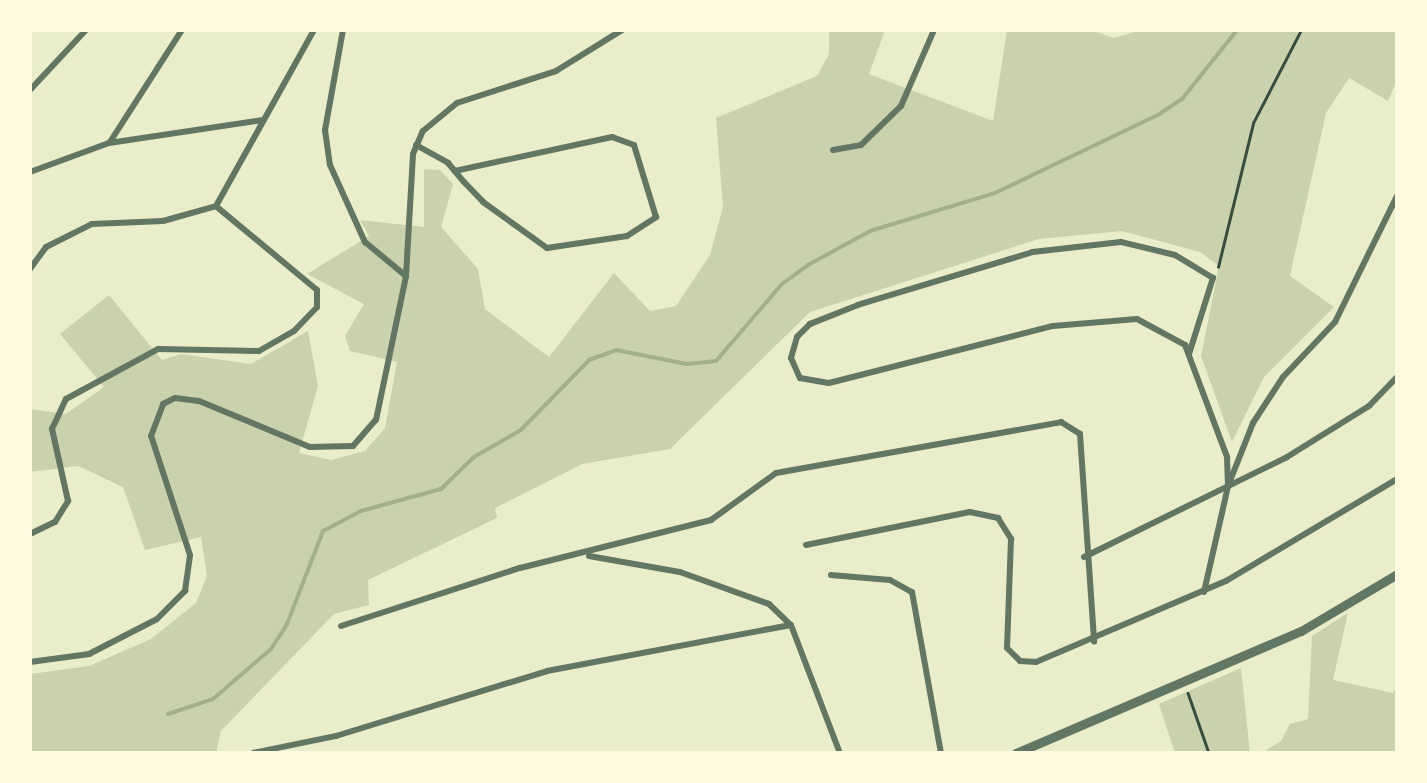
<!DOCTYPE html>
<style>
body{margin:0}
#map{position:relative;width:1427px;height:783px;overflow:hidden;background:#e9edc9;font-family:"Fira Sans",sans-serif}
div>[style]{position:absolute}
.green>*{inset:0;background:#cad2ad}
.stream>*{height:4px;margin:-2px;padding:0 2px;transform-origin:2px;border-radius:2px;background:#a3b18a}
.path>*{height:2.5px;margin:-1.25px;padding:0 1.25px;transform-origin:1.25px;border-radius:1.25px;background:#344e41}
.minor>*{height:6px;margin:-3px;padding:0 3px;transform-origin:3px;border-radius:3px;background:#617663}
.tertiary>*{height:9px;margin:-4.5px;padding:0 4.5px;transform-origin:4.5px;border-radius:4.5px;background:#617663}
span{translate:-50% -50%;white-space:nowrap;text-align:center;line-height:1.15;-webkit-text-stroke:10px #fefae0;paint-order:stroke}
.frame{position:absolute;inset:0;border:32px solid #fefae0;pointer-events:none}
</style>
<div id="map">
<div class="green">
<div style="clip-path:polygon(829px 30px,885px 30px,869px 74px,993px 121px,1007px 30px,1091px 30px,1114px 38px,1141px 30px,1397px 30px,1397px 80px,1388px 101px,1349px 78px,1326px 113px,1290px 276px,1334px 307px,1264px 377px,1232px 442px,1201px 356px,1219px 266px,1200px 252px,1122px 231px,1039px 239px,810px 312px,670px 449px,582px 464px,495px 508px,497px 518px,368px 580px,369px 605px,334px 614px,221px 731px,216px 753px,30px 753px,30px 674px,89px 666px,151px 639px,196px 603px,207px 576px,201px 537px,145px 550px,123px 487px,78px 466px,30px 472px,30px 409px,66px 414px,104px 387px,60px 334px,109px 295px,162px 360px,181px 354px,251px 364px,308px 331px,318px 386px,299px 453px,331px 460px,365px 451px,385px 428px,397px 362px,350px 351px,345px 336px,364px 304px,307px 274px,369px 236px,360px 220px,424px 227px,424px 169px,440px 170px,453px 184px,441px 227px,478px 269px,485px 309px,549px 357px,614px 273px,650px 311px,676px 306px,710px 255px,723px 207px,716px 118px,817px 76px,829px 54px)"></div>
<div style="clip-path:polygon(1348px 613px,1333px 680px,1393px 693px,1397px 684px,1397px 753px,1262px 753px,1281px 741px,1290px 724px,1308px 719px,1312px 636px)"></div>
<div style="clip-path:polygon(1241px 668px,1250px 753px,1175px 753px,1159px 704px)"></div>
</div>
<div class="stream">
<div style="left:168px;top:714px;width:47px;rotate:-18.4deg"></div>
<div style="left:213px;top:699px;width:77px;rotate:-40.8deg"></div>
<div style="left:271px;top:649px;width:30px;rotate:-57deg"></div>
<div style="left:287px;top:624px;width:100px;rotate:-68.8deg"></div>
<div style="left:323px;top:531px;width:43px;rotate:-27.8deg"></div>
<div style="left:361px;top:511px;width:83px;rotate:-15.4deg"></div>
<div style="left:441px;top:489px;width:46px;rotate:-44.1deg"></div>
<div style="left:474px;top:457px;width:54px;rotate:-29.9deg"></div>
<div style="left:521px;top:430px;width:98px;rotate:-45.8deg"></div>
<div style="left:589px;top:360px;width:29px;rotate:-20deg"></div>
<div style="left:616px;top:350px;width:72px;rotate:11.2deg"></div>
<div style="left:687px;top:364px;width:29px;rotate:-6deg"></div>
<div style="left:716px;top:361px;width:101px;rotate:-49.4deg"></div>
<div style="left:782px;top:284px;width:32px;rotate:-36deg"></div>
<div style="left:808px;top:265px;width:71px;rotate:-28.7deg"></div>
<div style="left:870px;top:231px;width:131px;rotate:-16.9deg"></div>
<div style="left:995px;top:193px;width:181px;rotate:-25.6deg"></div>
<div style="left:1158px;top:115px;width:29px;rotate:-34deg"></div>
<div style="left:1182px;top:99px;width:88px;rotate:-51.4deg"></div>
</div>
<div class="path">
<div style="left:1218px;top:267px;width:148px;rotate:-76.3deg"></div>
<div style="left:1253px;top:123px;width:105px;rotate:-62.7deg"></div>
<div style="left:1188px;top:693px;width:64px;rotate:70.7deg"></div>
</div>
<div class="minor">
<div style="left:343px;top:30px;width:102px;rotate:100.2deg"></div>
<div style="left:325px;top:130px;width:35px;rotate:82deg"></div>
<div style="left:330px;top:165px;width:85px;rotate:65.6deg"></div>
<div style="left:365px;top:242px;width:53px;rotate:39.7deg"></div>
<div style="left:406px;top:276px;width:122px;rotate:-86.7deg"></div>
<div style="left:413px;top:154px;width:25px;rotate:-67deg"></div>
<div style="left:423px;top:131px;width:44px;rotate:-39.5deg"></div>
<div style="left:457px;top:103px;width:104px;rotate:-17.9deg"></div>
<div style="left:556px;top:71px;width:78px;rotate:-31.8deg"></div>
<div style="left:30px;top:90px;width:82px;rotate:-47deg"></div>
<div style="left:110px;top:142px;width:133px;rotate:-57.3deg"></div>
<div style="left:416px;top:145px;width:37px;rotate:29deg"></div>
<div style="left:448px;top:163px;width:25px;rotate:50deg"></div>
<div style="left:464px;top:182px;width:28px;rotate:46deg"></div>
<div style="left:483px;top:202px;width:79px;rotate:35.7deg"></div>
<div style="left:547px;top:248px;width:81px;rotate:-8.5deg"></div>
<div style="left:627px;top:236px;width:35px;rotate:-33deg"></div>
<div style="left:656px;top:217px;width:75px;rotate:-107deg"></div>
<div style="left:634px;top:145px;width:23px;rotate:-160deg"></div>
<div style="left:612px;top:137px;width:161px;rotate:167.8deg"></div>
<div style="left:833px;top:150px;width:28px;rotate:-10deg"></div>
<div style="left:861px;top:145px;width:56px;rotate:-44.3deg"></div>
<div style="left:901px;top:106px;width:83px;rotate:-66.5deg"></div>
<div style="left:30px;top:172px;width:84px;rotate:-20.2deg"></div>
<div style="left:109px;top:143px;width:156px;rotate:-8.5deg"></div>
<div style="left:216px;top:206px;width:201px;rotate:-60.9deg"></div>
<div style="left:30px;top:269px;width:27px;rotate:-54deg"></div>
<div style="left:46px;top:247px;width:51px;rotate:-26.6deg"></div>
<div style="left:92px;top:224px;width:71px;rotate:-2.4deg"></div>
<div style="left:163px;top:221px;width:55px;rotate:-15.8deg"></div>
<div style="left:1189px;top:354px;width:80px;rotate:-72.5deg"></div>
<div style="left:1213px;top:278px;width:44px;rotate:-148.8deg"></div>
<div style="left:1175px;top:255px;width:56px;rotate:-166.5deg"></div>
<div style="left:1121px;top:242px;width:89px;rotate:173.5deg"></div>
<div style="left:1033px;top:252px;width:183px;rotate:163.2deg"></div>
<div style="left:858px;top:305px;width:52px;rotate:158.4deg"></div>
<div style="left:810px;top:324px;width:18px;rotate:135deg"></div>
<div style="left:797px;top:337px;width:22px;rotate:106deg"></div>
<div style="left:791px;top:358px;width:22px;rotate:66deg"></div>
<div style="left:800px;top:378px;width:29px;rotate:10deg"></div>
<div style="left:829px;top:383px;width:231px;rotate:-14.3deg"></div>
<div style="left:1053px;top:326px;width:84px;rotate:-4.8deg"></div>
<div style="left:1137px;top:319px;width:55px;rotate:28.4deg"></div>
<div style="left:1185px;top:345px;width:120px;rotate:69.4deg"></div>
<div style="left:1227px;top:457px;width:29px;rotate:88deg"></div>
<div style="left:30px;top:534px;width:28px;rotate:-26deg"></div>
<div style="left:55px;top:522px;width:25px;rotate:-58deg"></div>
<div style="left:68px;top:501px;width:74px;rotate:-102.5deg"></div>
<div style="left:52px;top:429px;width:33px;rotate:-65deg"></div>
<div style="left:66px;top:399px;width:105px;rotate:-28.5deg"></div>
<div style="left:158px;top:349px;width:101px;rotate:1.1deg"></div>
<div style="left:259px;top:351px;width:40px;rotate:-29.7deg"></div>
<div style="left:294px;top:331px;width:33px;rotate:-46deg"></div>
<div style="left:317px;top:307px;width:17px;rotate:-90deg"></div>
<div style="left:317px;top:290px;width:131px;rotate:-140.3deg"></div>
<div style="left:806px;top:545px;width:167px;rotate:-11.4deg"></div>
<div style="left:970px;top:512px;width:29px;rotate:12deg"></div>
<div style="left:998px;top:518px;width:25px;rotate:58deg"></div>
<div style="left:1011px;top:539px;width:109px;rotate:92.1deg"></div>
<div style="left:1007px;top:648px;width:18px;rotate:45deg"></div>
<div style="left:1020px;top:661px;width:16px;rotate:4deg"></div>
<div style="left:1036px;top:662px;width:207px;rotate:-23.1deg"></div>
<div style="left:1226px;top:581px;width:199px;rotate:-30.8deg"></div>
<div style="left:589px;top:556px;width:92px;rotate:10deg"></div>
<div style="left:680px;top:572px;width:95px;rotate:19.8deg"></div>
<div style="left:769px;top:604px;width:30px;rotate:44deg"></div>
<div style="left:1084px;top:557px;width:226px;rotate:-26.2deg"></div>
<div style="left:1287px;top:457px;width:97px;rotate:-31.9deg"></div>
<div style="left:1369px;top:406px;width:40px;rotate:-46deg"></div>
<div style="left:831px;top:575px;width:59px;rotate:4.8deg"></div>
<div style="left:890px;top:580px;width:25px;rotate:29deg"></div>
<div style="left:912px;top:592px;width:164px;rotate:79.8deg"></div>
<div style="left:1204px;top:592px;width:109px;rotate:-77.2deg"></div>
<div style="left:1228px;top:486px;width:68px;rotate:-68.4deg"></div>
<div style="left:1253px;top:423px;width:55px;rotate:-56.9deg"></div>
<div style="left:1283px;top:377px;width:76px;rotate:-46.6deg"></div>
<div style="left:1335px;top:322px;width:140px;rotate:-63.8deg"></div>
<div style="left:341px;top:626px;width:188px;rotate:-18deg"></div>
<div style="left:520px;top:568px;width:197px;rotate:-14.1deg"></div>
<div style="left:711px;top:520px;width:80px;rotate:-35.9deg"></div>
<div style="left:776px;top:473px;width:290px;rotate:-10.1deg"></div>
<div style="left:1061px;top:422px;width:22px;rotate:32deg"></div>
<div style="left:1080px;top:434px;width:208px;rotate:86.1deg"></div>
<div style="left:30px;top:662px;width:60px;rotate:-7.7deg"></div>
<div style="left:89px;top:654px;width:76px;rotate:-27.2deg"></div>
<div style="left:157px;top:619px;width:40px;rotate:-45deg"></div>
<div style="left:185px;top:591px;width:36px;rotate:-82deg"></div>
<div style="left:190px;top:555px;width:125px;rotate:-108.1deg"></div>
<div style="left:151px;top:436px;width:34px;rotate:-69deg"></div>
<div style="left:163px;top:404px;width:13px;rotate:-27deg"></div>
<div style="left:175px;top:398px;width:24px;rotate:7deg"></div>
<div style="left:199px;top:401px;width:120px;rotate:22.5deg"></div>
<div style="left:310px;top:447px;width:43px;rotate:-1.3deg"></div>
<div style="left:353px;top:446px;width:35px;rotate:-49deg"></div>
<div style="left:376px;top:420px;width:147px;rotate:-78.2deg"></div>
<div style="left:253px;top:753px;width:85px;rotate:-11.6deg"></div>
<div style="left:336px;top:736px;width:221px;rotate:-17.1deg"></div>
<div style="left:547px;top:671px;width:248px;rotate:-10.7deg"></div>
<div style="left:791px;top:625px;width:137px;rotate:69.1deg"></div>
</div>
<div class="tertiary">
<div style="left:1016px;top:753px;width:310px;rotate:-23.2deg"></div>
<div style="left:1301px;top:631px;width:112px;rotate:-30.7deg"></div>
</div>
<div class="frame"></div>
</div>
